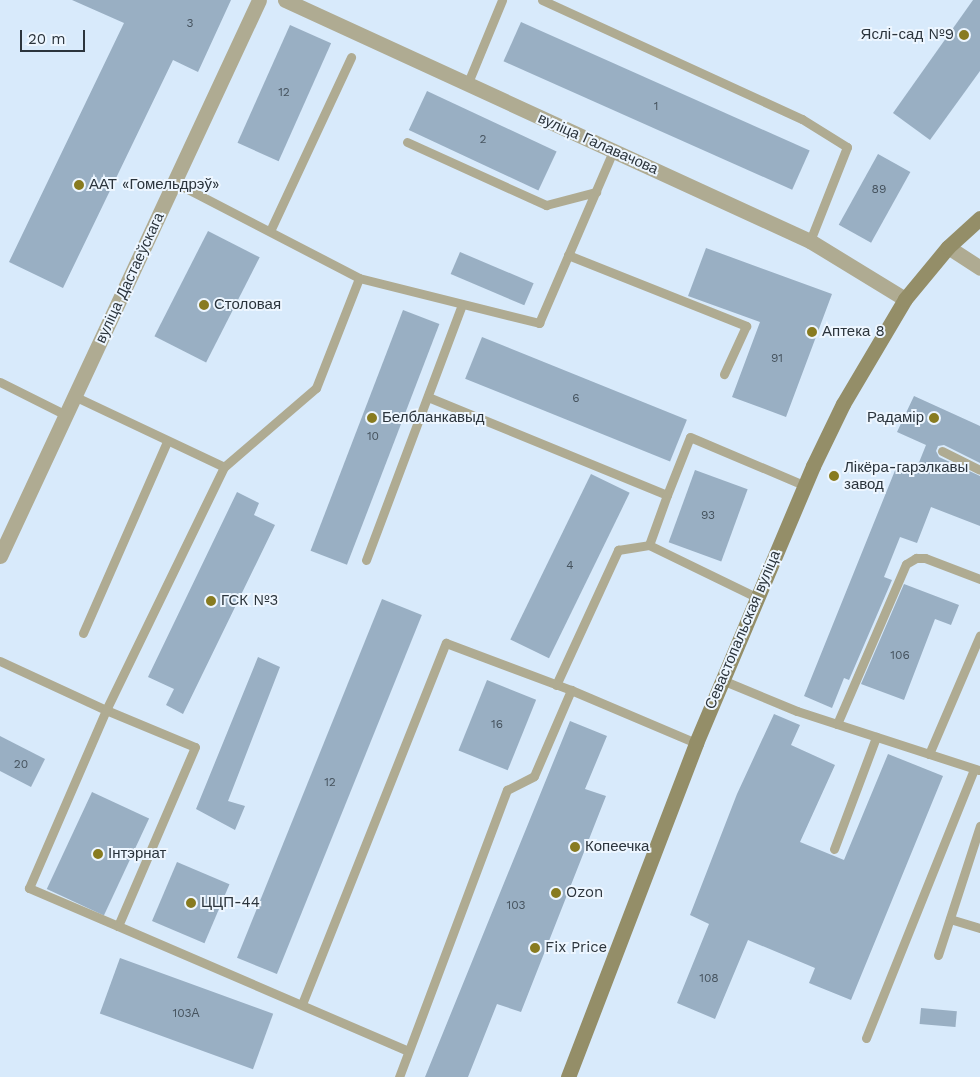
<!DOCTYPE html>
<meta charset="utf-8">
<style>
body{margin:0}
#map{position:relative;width:980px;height:1077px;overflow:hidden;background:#d8eafb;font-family:"Work Sans",sans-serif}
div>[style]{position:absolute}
.building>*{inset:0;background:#99afc3;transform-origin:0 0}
.lane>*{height:9px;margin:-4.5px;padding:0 4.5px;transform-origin:4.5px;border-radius:4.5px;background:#afab92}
.street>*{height:15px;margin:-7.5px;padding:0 7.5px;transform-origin:7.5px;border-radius:7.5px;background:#afab92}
.secondary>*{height:15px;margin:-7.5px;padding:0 7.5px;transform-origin:7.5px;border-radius:7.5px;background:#948e68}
.dots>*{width:14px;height:14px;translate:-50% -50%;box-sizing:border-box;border:2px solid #edf6ff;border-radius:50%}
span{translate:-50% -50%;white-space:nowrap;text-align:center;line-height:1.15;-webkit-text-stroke:4px #edf6ff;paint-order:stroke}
.number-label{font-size:12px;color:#46535e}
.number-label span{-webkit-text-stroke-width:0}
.poi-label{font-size:15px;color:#2b343c}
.right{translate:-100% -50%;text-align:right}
.left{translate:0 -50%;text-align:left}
.street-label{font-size:15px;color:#2b343c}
.scale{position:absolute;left:20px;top:30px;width:65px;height:22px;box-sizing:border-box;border:2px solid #2b343c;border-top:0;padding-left:6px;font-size:15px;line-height:18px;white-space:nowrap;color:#2b343c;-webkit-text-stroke:4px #edf6ff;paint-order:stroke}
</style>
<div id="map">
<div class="building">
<div style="clip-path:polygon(72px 0,231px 0,198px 72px,173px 60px,63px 288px,9px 262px,124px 23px)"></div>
<div style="clip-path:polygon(973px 0,980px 0,980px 71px,930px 140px,893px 113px)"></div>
<div style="left:521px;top:22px;width:316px;height:43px;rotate:24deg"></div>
<div style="left:290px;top:25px;width:45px;height:129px;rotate:24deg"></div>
<div style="left:427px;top:91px;width:143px;height:43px;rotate:25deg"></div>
<div style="left:878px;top:154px;width:37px;height:81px;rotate:29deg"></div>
<div style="left:208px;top:231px;width:58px;height:118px;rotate:27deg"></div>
<div style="clip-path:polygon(706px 248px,832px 294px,786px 417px,732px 397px,760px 322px,688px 296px)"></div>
<div style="left:460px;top:252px;width:80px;height:24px;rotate:23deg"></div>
<div style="left:403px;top:310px;width:39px;height:258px;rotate:21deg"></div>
<div style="left:482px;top:337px;width:221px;height:45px;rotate:22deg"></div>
<div style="clip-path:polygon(914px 396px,980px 426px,980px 463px,944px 445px,938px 446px,936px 451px,939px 457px,980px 476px,980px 526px,931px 507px,917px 543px,900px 537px,884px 577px,892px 580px,849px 680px,844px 678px,832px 708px,804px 696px,896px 468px,914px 475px,926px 445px,897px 432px)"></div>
<div style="left:695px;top:470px;width:56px;height:77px;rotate:20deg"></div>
<div style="left:591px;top:474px;width:43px;height:184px;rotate:26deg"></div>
<div style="clip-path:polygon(237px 492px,259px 503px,254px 515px,275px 525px,183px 714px,166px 705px,174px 689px,148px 677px)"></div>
<div style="clip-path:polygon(904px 584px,959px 605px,951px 625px,935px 619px,904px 700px,861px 684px)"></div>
<div style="left:382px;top:599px;width:43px;height:387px;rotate:22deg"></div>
<div style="clip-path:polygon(258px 657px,280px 667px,228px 801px,245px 806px,235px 830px,196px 809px)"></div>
<div style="left:487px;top:680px;width:53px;height:76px;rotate:22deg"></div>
<div style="clip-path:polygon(774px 714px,800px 725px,791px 745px,835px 765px,800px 842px,844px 860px,888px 754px,943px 776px,851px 1000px,809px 983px,815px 968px,748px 940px,715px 1019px,677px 1003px,709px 924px,690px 915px,737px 794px)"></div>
<div style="clip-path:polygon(570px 721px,607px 736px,585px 789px,606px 796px,521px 1012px,497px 1004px,468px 1077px,425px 1077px)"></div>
<div style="clip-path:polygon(0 736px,45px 759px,31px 787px,0 771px)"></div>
<div style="left:92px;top:792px;width:63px;height:107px;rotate:25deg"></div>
<div style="left:177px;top:862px;width:57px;height:64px;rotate:23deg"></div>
<div style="left:120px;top:958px;width:163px;height:59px;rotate:20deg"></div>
<div style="left:921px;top:1008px;width:36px;height:16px;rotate:5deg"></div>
</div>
<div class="lane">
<div style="left:542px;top:0;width:286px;rotate:24.6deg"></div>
<div style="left:802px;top:119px;width:53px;rotate:31.9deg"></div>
<div style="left:847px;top:147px;width:101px;rotate:111.5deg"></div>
<div style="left:467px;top:85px;width:92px;rotate:-67.6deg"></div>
<div style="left:407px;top:142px;width:153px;rotate:24.4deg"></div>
<div style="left:546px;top:205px;width:52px;rotate:-14.6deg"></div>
<div style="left:174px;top:182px;width:208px;rotate:27.4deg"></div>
<div style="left:359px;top:278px;width:186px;rotate:14deg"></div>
<div style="left:539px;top:323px;width:187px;rotate:-66.7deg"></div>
<div style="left:270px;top:231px;width:192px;rotate:-65deg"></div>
<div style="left:568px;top:255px;width:192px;rotate:21.7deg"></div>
<div style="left:746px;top:326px;width:53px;rotate:114.6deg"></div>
<div style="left:0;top:382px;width:74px;rotate:26.6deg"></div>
<div style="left:74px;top:396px;width:166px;rotate:25.3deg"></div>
<div style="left:428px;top:397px;width:258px;rotate:22.3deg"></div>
<div style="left:667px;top:495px;width:62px;rotate:-68.4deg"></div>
<div style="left:690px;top:437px;width:126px;rotate:22.9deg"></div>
<div style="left:942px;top:451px;width:42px;rotate:26.6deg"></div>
<div style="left:667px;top:495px;width:53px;rotate:109.8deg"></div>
<div style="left:649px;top:545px;width:119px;rotate:25.9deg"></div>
<div style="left:366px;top:560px;width:273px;rotate:-69.4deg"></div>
<div style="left:83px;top:633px;width:209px;rotate:-66.3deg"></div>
<div style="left:0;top:661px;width:117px;rotate:24.8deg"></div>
<div style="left:106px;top:710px;width:96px;rotate:22.6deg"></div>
<div style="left:195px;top:747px;width:195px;rotate:113.3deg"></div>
<div style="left:118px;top:926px;width:97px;rotate:-156.9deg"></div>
<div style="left:29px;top:888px;width:194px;rotate:-66.6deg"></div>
<div style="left:106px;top:710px;width:270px;rotate:-64.1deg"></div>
<div style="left:224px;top:467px;width:121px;rotate:-40.7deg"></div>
<div style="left:316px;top:388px;width:118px;rotate:-68.6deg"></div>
<div style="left:722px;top:680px;width:81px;rotate:22.5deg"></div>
<div style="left:797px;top:711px;width:191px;rotate:18deg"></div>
<div style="left:556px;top:685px;width:149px;rotate:-65.3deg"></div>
<div style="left:618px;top:550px;width:31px;rotate:-9deg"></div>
<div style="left:837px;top:724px;width:174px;rotate:-66.7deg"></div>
<div style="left:906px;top:564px;width:12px;rotate:-31deg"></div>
<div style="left:916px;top:558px;width:9px"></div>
<div style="left:925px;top:558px;width:59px;rotate:20.9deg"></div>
<div style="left:929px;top:754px;width:129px;rotate:-66.8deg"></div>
<div style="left:834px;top:849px;width:120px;rotate:-69.4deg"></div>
<div style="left:950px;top:919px;width:31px;rotate:17deg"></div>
<div style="left:118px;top:926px;width:316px;rotate:23.3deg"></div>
<div style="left:938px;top:955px;width:136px;rotate:-72deg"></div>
<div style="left:302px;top:1004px;width:389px;rotate:-68.3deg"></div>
<div style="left:446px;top:643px;width:134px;rotate:20.6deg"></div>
<div style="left:866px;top:1038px;width:290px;rotate:-68.1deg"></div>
<div style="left:399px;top:1077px;width:307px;rotate:-69.4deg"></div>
<div style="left:507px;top:790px;width:30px;rotate:-27deg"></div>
<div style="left:534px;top:776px;width:94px;rotate:-66.7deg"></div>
<div style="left:571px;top:690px;width:136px;rotate:23deg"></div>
</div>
<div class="street">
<div style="left:285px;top:0;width:578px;rotate:24.66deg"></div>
<div style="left:810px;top:241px;width:111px;rotate:31.4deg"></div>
<div style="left:948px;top:247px;width:38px;rotate:33deg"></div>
<div style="left:0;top:556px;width:613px;rotate:-65.02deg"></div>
</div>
<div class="secondary">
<div style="left:568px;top:1077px;width:358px;rotate:-69deg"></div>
<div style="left:696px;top:743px;width:301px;rotate:-67.1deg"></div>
<div style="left:813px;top:466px;width:69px;rotate:-64.2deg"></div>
<div style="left:843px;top:404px;width:122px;rotate:-59.4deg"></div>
<div style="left:905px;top:299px;width:67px;rotate:-50.4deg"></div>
<div style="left:948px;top:247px;width:43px;rotate:-42.2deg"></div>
</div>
<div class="dots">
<div style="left:964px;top:35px;background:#887b20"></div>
<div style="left:79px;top:185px;background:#887b20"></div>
<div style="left:204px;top:305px;background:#887b20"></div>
<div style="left:812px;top:332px;background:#887b20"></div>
<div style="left:372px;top:418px;background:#887b20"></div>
<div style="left:934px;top:418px;background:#887b20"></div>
<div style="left:834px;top:476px;background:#887b20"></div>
<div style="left:211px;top:601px;background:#887b20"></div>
<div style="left:575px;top:847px;background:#887b20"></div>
<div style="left:98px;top:854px;background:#887b20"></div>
<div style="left:556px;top:893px;background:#887b20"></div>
<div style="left:191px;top:903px;background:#887b20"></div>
<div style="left:535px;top:948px;background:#887b20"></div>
</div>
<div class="number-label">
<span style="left:190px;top:24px">3</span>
<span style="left:284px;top:93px">12</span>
<span style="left:656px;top:107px">1</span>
<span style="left:483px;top:140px">2</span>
<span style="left:879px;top:190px">89</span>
<span style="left:777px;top:359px">91</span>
<span style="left:576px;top:399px">6</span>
<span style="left:373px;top:437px">10</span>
<span style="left:708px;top:516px">93</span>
<span style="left:570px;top:566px">4</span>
<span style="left:900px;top:656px">106</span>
<span style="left:497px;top:725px">16</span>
<span style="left:21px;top:765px">20</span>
<span style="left:330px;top:783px">12</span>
<span style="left:516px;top:906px">103</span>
<span style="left:709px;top:979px">108</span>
<span style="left:186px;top:1014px">103А</span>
</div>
<div class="poi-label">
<span class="right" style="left:954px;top:35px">Яслі-сад №9</span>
<span class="left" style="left:89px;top:185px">ААТ «Гомельдрэў»</span>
<span class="left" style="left:214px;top:305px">Столовая</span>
<span class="left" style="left:822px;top:332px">Аптека 8</span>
<span class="left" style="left:382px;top:418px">Белбланкавыд</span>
<span class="right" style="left:924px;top:418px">Радамір</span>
<span class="left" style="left:844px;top:476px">Лікёра-гарэлкавы<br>завод</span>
<span class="left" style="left:221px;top:601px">ГСК №3</span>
<span class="left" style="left:585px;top:847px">Копеечка</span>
<span class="left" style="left:108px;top:854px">Інтэрнат</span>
<span class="left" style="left:566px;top:893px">Ozon</span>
<span class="left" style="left:201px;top:903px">ЦЦП-44</span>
<span class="left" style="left:545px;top:948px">Fix Price</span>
</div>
<div class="street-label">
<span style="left:598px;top:144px;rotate:24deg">вуліца Галавачова</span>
<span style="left:130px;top:278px;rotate:-65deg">вуліца Дастаеўскага</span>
<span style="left:743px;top:630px;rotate:-67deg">Севастопальская вуліца</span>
</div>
<div class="scale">20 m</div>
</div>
